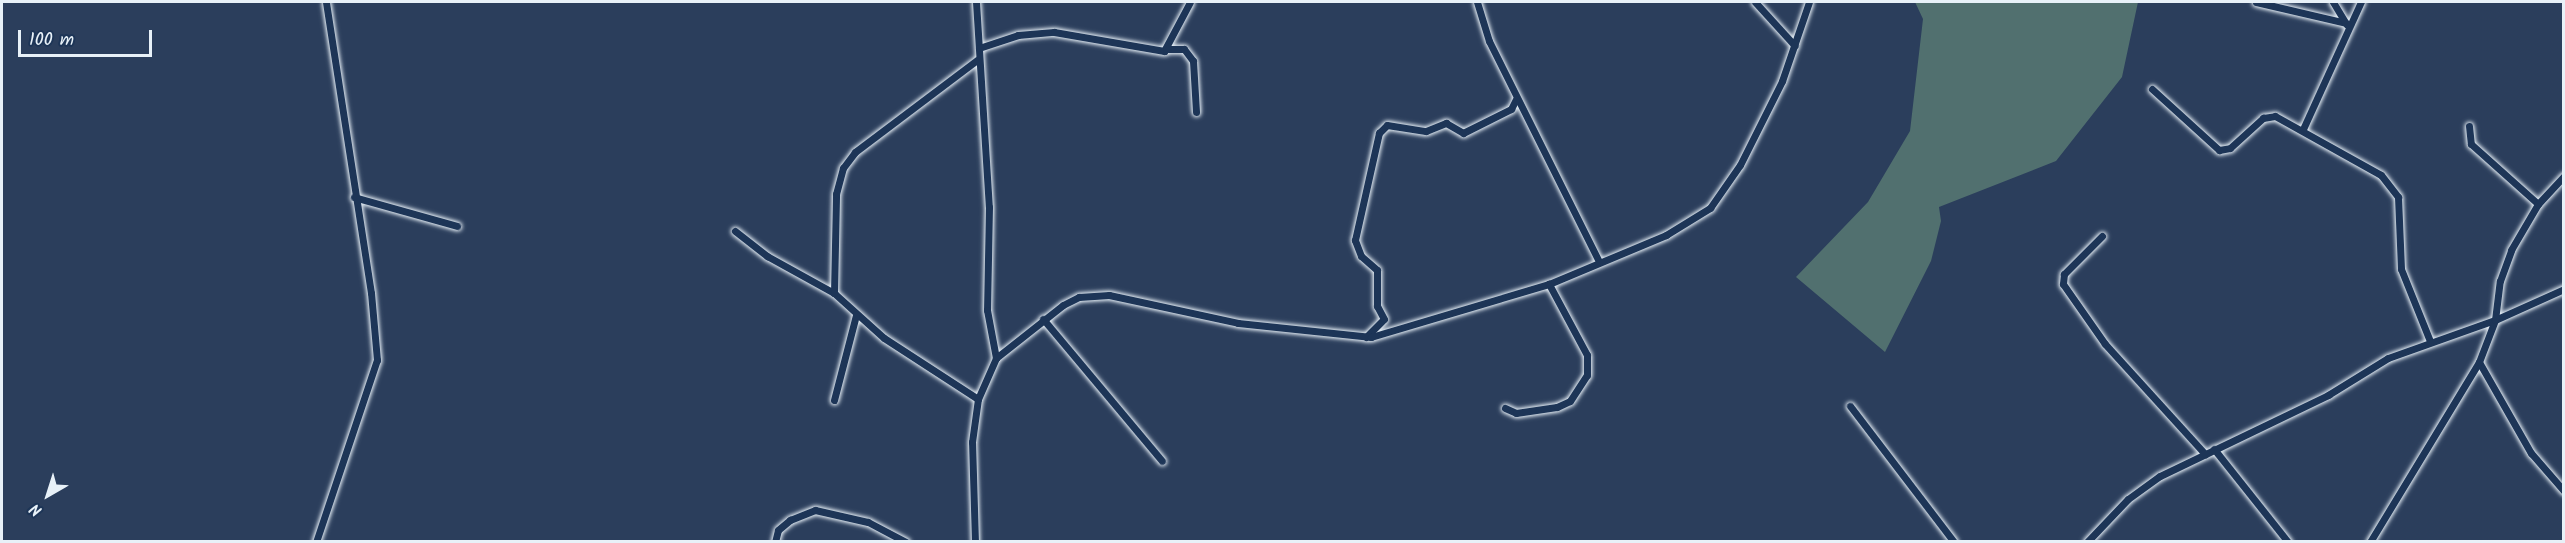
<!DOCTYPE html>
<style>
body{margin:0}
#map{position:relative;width:2565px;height:543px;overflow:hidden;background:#2b3e5c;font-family:Kalam,sans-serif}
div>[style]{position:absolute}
.green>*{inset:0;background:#51706f}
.roads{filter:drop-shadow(0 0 2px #e8f1f8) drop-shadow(0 0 2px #e8f1f8)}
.street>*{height:7px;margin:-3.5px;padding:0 3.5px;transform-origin:3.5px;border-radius:3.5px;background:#1d3557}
span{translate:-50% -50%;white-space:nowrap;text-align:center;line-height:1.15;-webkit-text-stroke:4.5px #1d3557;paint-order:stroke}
.frame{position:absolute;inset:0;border:3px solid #e8f1f8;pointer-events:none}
.north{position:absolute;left:18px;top:465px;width:60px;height:60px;-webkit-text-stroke:4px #1d3557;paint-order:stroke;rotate:219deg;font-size:16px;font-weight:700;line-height:24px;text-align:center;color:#e8f1f8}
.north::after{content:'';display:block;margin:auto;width:21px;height:27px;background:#e8f1f8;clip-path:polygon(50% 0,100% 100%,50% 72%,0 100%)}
.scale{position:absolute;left:18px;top:30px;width:134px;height:27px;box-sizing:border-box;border:3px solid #e8f1f8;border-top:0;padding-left:8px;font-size:18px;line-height:21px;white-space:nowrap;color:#e8f1f8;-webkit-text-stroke:4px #1d3557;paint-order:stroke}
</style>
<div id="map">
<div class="green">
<div style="clip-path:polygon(1915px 2px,2138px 2px,2122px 77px,2056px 161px,1939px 207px,1941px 221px,1931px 261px,1885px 352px,1796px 277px,1868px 202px,1910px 131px,1923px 19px)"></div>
</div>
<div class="roads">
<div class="street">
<div style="left:976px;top:2px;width:205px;rotate:86.4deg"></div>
<div style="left:989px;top:207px;width:103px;rotate:91.1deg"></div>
<div style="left:987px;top:310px;width:49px;rotate:79.4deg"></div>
<div style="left:1477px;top:2px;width:41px;rotate:72.9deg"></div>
<div style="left:1489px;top:41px;width:247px;rotate:63.5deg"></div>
<div style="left:1755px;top:2px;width:59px;rotate:47.7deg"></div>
<div style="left:2256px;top:2px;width:92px;rotate:13.1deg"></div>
<div style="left:2333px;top:2px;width:26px;rotate:59deg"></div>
<div style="left:979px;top:48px;width:41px;rotate:-18.4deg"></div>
<div style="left:1018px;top:35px;width:36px;rotate:-5deg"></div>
<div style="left:1054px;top:32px;width:112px;rotate:9.8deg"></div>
<div style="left:1164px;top:51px;width:55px;rotate:-62deg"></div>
<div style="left:1166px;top:49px;width:18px"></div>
<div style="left:1184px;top:49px;width:15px;rotate:53deg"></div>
<div style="left:1193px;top:61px;width:51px;rotate:86.6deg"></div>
<div style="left:2152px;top:89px;width:91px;rotate:42.3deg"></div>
<div style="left:2219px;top:150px;width:11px;rotate:-10deg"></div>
<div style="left:2230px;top:148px;width:45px;rotate:-42.3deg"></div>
<div style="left:2263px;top:118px;width:12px;rotate:-9deg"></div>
<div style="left:2275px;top:116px;width:121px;rotate:29.1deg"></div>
<div style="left:2381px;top:175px;width:28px;rotate:52deg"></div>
<div style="left:2398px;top:197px;width:72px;rotate:87.6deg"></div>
<div style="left:2401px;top:269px;width:78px;rotate:68.1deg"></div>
<div style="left:2469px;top:126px;width:18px;rotate:84deg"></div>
<div style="left:2471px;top:144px;width:90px;rotate:41.8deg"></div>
<div style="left:2303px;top:129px;width:140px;rotate:-65.5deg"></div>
<div style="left:354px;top:197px;width:107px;rotate:15.7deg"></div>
<div style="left:735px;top:231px;width:41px;rotate:38deg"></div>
<div style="left:767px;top:256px;width:77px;rotate:28.9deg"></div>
<div style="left:834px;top:293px;width:67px;rotate:42deg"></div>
<div style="left:884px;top:338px;width:112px;rotate:33deg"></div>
<div style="left:2102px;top:236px;width:54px;rotate:135deg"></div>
<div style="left:2064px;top:274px;width:10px;rotate:96deg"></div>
<div style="left:2063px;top:284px;width:73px;rotate:55deg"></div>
<div style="left:2105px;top:344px;width:149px;rotate:47.7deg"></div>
<div style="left:834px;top:293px;width:99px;rotate:-88.8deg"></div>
<div style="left:836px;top:194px;width:27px;rotate:-75deg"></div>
<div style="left:843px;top:168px;width:20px;rotate:-53deg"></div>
<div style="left:855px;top:152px;width:153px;rotate:-37deg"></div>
<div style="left:1043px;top:319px;width:185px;rotate:50deg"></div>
<div style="left:1366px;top:337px;width:25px;rotate:-45deg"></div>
<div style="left:1384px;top:319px;width:15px;rotate:-118deg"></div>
<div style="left:1377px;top:306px;width:36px;rotate:-90deg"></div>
<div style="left:1377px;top:270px;width:21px;rotate:-139deg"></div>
<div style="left:1361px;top:256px;width:17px;rotate:-111deg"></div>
<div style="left:1355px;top:240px;width:110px;rotate:-77.4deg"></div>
<div style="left:1379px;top:133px;width:11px;rotate:-45deg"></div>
<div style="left:1387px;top:125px;width:39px;rotate:9deg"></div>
<div style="left:1426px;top:131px;width:22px;rotate:-22deg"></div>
<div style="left:1446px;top:123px;width:20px;rotate:30deg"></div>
<div style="left:1463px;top:133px;width:54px;rotate:-26.6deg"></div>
<div style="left:1511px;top:109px;width:11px;rotate:-63deg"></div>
<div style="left:2479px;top:362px;width:105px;rotate:60.3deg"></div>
<div style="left:2531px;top:453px;width:50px;rotate:49deg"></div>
<div style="left:834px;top:400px;width:88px;rotate:-75.5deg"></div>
<div style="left:1850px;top:406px;width:171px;rotate:52.6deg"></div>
<div style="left:1505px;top:408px;width:12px;rotate:24deg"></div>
<div style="left:1516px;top:413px;width:41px;rotate:-8.3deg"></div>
<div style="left:1557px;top:407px;width:14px;rotate:-25deg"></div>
<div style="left:1570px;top:401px;width:31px;rotate:-57deg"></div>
<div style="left:1587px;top:375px;width:20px;rotate:-90deg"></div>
<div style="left:1587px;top:355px;width:81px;rotate:-118.2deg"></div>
<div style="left:2214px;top:449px;width:119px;rotate:51.5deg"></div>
<div style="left:316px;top:542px;width:192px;rotate:-71.5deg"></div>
<div style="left:377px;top:360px;width:67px;rotate:-95.1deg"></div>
<div style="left:371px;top:293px;width:294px;rotate:-98.8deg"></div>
<div style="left:775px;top:542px;width:12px;rotate:-76deg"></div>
<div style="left:778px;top:530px;width:16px;rotate:-40deg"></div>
<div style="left:790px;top:520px;width:27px;rotate:-22deg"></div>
<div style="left:815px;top:510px;width:54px;rotate:12.8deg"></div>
<div style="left:868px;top:522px;width:43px;rotate:27.8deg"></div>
<div style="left:975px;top:542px;width:100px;rotate:-91.7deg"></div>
<div style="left:972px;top:442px;width:43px;rotate:-82.1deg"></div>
<div style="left:978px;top:399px;width:45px;rotate:-66.3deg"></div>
<div style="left:996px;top:358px;width:85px;rotate:-38.3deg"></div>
<div style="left:1063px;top:305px;width:18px;rotate:-27deg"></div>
<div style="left:1079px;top:297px;width:30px;rotate:-4deg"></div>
<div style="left:1109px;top:295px;width:132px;rotate:12.2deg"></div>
<div style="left:1238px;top:323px;width:134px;rotate:6deg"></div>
<div style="left:1371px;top:337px;width:186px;rotate:-16.6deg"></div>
<div style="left:1549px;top:284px;width:127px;rotate:-22.7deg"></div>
<div style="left:1666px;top:235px;width:52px;rotate:-31.5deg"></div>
<div style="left:1710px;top:208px;width:52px;rotate:-55.1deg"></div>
<div style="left:1740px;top:165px;width:94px;rotate:-63.4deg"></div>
<div style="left:1782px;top:81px;width:83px;rotate:-71.1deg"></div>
<div style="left:2087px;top:542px;width:59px;rotate:-46.4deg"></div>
<div style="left:2128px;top:499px;width:39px;rotate:-36deg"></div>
<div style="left:2160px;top:476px;width:187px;rotate:-25.7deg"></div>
<div style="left:2328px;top:395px;width:70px;rotate:-31.7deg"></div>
<div style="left:2388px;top:358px;width:114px;rotate:-19.6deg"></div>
<div style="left:2495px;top:320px;width:76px;rotate:-24.2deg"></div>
<div style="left:2370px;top:542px;width:210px;rotate:-58.8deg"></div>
<div style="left:2479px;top:362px;width:45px;rotate:-69.1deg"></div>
<div style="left:2495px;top:320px;width:39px;rotate:-83deg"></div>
<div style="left:2500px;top:281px;width:33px;rotate:-70deg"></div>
<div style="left:2511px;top:250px;width:53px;rotate:-59.6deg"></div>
<div style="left:2538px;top:204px;width:38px;rotate:-47deg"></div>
</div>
</div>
<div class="frame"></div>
<div class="north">N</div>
<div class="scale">100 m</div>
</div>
